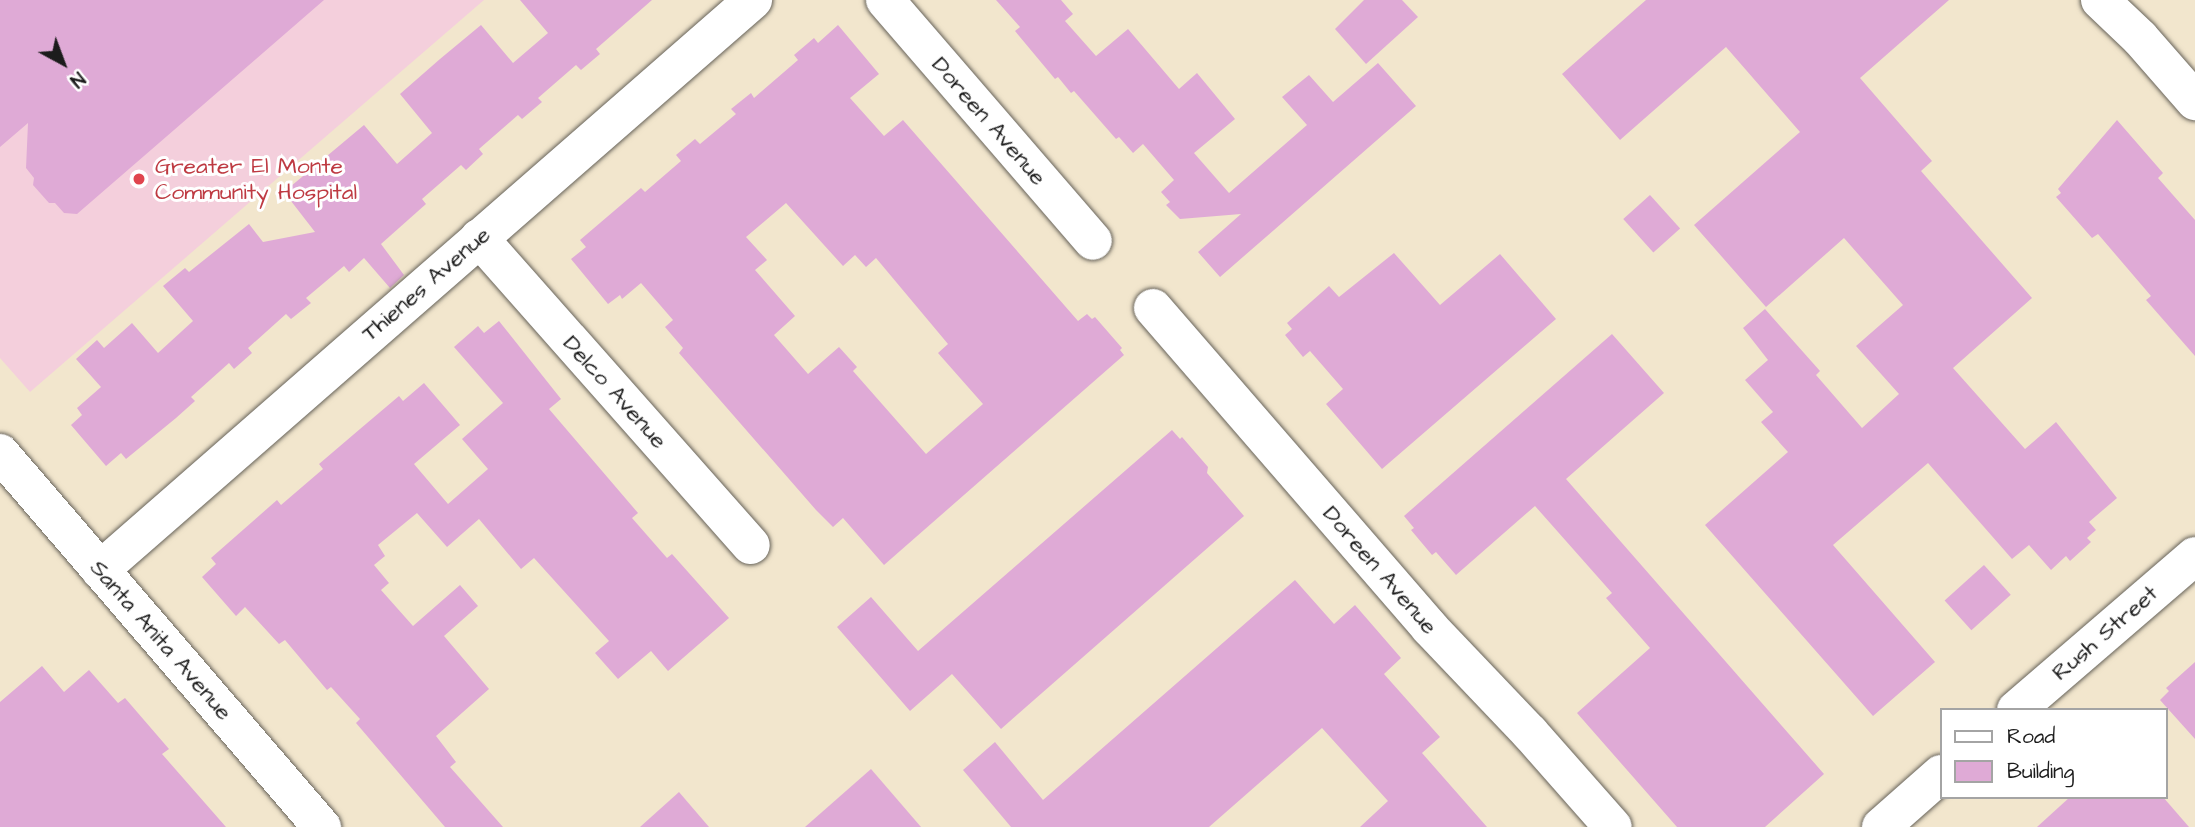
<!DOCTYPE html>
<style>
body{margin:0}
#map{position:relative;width:2195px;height:827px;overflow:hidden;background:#f2e6cd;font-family:"Architects Daughter",sans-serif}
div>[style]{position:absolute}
.built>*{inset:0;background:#f4cfdc}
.building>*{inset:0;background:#dfaad6;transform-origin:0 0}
.roads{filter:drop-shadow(0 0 2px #67635a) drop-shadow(0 0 2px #67635a)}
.minor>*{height:38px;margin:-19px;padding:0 19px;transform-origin:19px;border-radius:19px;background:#fff}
.major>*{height:38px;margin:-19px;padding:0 19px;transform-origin:19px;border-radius:19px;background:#fff}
.dots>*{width:19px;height:19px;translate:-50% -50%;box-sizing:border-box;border:4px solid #fff;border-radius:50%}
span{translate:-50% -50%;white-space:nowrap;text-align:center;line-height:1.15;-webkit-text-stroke:6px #fff;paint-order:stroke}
.street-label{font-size:23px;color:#1c1c1c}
.health-label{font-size:23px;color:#be3a42}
.left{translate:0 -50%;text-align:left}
.legend{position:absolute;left:1940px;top:708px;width:228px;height:91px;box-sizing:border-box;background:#fff;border:2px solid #a4a4a4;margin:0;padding:9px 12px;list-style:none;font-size:21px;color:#1c1c1c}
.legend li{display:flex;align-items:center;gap:14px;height:35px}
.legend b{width:35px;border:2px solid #a4a4a4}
.north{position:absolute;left:28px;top:28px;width:70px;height:70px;-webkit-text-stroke:5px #fff;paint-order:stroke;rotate:139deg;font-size:19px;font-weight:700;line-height:28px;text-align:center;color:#1c1c1c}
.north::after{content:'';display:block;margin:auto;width:24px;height:32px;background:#1c1c1c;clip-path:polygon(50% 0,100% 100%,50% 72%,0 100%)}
</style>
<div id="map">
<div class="built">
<div style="clip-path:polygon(0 0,484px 0,30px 392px,0 358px)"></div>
</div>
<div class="building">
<div style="clip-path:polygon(0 0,324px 0,77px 214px,64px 213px,55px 203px,49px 203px,33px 185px,34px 178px,26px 168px,28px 123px,0 147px)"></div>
<div style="clip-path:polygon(520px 0,652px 0,596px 49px,600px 54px,581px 70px,576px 65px,538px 98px,542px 102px,522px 119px,518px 115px,479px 149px,483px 154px,466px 170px,461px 165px,422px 199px,426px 204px,381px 244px,404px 275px,390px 288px,364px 258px,349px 272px,344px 266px,306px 298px,311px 303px,291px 319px,286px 314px,248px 348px,252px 353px,234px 369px,229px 363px,191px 397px,195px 401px,176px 418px,126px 459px,121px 453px,106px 466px,71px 425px,82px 415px,77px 408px,101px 387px,76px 359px,97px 340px,104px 348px,132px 323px,158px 353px,193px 321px,163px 286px,185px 268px,189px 272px,249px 224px,263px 242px,315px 232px,284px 192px,364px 125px,397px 164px,432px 133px,400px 94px,440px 59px,481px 25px,513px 63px,548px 33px)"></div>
<div style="clip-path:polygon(996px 0,1061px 0,1073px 14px,1065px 21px,1096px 56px,1128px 29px,1179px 89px,1197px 73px,1235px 119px,1194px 153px,1229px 193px,1307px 125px,1282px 97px,1309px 75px,1333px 102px,1378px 63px,1416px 106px,1220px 277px,1198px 252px,1241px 214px,1180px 219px,1166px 205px,1170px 202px,1161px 192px,1174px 180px,1143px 144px,1133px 153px,1119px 137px,1116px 139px,1074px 91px,1071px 93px,1058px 77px,1055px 79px,1015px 31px,1020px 27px)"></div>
<div style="clip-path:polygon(1364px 0,1402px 0,1418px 17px,1366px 64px,1335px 29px)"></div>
<div style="clip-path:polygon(1646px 0,1949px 0,1860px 78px,1932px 161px,1921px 171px,2032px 298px,1953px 368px,2025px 449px,2056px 422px,2117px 498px,2089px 522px,2096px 530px,2087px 538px,2091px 542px,2070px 561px,2066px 556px,2051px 570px,2029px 545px,2012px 559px,1928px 463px,1833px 545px,1935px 662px,1873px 716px,1705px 525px,1788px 452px,1761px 422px,1773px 412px,1745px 380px,1768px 360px,1743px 328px,1765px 309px,1820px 371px,1816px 375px,1862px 428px,1899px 394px,1856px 346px,1903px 305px,1844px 238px,1766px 307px,1694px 225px,1800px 132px,1726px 47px,1620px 140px,1562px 74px)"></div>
<div style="clip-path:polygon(evenodd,838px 25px,879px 74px,850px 98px,884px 136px,903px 120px,1078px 321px,1087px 314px,1092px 319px,1095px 317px,1122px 348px,1120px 350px,1124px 355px,884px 565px,843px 518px,833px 527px,816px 510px,679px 353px,683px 348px,665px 327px,673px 320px,641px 283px,622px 299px,620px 295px,608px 304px,571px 259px,586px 247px,580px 240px,641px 188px,645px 192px,681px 161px,676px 155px,695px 139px,700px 144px,736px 114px,731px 109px,751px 93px,754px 98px,798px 60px,794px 55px,814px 38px,818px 43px,838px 25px,786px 203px,843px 266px,855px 255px,866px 267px,876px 258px,948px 344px,938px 353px,983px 404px,926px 454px,853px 371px,857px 367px,839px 347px,808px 374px,774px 335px,795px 316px,755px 270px,767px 260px,746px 237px,786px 203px)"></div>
<div style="clip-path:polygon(2117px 120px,2163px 173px,2158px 178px,2195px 220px,2195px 356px,2146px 300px,2151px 296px,2098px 234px,2092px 238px,2056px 197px,2061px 193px,2058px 189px)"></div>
<div style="left:1650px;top:195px;width:45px;height:36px;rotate:48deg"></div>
<div style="clip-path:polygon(1394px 253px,1440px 305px,1500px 254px,1556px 319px,1382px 469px,1326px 404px,1343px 389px,1310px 351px,1303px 357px,1285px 335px,1292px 329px,1287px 323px,1329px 286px,1339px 297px)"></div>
<div style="clip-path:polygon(499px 321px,561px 399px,549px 409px,638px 513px,632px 518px,667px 558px,672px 554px,729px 618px,668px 671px,651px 651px,618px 679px,595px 653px,609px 641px,534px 558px,521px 569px,479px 519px,447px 547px,417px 513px,378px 545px,385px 556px,374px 565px,389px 583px,381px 590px,413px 626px,460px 585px,478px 606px,444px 636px,489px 689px,436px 736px,456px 762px,450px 767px,503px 827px,445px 827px,356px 723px,360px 719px,331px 687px,327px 690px,285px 640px,279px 644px,245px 607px,236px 616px,202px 577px,216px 564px,211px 558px,277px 500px,281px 505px,323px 469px,319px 464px,360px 429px,399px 396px,403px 401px,424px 383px,460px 425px,414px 464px,448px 504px,488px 469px,462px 439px,503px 403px,454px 347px,478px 326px,484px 333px)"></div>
<div style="clip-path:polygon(1612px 334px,1664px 393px,1566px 479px,1824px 774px,1765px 827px,1677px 827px,1577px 713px,1650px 648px,1606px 598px,1612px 593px,1535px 506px,1456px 575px,1436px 552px,1432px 555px,1411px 530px,1414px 528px,1404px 516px)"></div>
<div style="clip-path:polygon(1172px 430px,1180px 439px,1182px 437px,1208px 467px,1207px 473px,1244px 516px,1001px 729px,952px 674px,910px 711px,837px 627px,871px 597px,918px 651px)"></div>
<div style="left:1984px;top:565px;width:40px;height:53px;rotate:48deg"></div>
<div style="clip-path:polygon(1295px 580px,1334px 624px,1355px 605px,1401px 658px,1384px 674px,1440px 737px,1422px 753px,1487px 827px,1360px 827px,1388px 801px,1322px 728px,1209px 827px,1011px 827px,963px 770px,995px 742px,1043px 800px)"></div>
<div style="clip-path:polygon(2195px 662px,2195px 739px,2160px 700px,2169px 691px,2166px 688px)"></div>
<div style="clip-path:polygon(42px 666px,64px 692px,89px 670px,118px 703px,125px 698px,169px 749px,162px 754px,226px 827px,0 827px,0 702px)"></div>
<div style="clip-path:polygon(871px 769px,921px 827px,805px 827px)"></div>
<div style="clip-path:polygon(679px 792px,709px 827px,640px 827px)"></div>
<div style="clip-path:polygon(2070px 797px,2163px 797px,2189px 827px,2037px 827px)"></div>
</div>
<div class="roads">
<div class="minor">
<div style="left:885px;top:0;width:318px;rotate:49.2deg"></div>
<div style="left:2100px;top:0;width:55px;rotate:43.5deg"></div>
<div style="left:2140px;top:38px;width:84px;rotate:48.9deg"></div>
<div style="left:479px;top:238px;width:410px;rotate:48.5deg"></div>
<div style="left:1153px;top:308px;width:422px;rotate:49.1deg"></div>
<div style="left:1429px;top:627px;width:146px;rotate:46.4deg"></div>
<div style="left:1530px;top:733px;width:125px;rotate:48.6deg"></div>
<div style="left:100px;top:570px;width:867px;rotate:-41.12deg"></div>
<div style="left:2016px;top:710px;width:236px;rotate:-40.7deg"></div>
<div style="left:1881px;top:827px;width:80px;rotate:-41.5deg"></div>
</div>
<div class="major">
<div style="left:0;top:453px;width:494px;rotate:49.3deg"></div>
</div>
</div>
<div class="dots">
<div style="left:139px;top:179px;background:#e0444e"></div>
</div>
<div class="street-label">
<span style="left:989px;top:121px;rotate:49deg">Doreen Avenue</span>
<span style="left:426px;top:284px;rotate:-41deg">Thienes Avenue</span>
<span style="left:615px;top:392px;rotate:48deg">Delco Avenue</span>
<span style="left:1380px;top:570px;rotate:49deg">Doreen Avenue</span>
<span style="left:2105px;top:633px;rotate:-41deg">Rush Street</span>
<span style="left:161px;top:640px;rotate:49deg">Santa Anita Avenue</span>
</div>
<div class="health-label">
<span class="left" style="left:155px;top:179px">Greater El Monte<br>Community Hospital</span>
</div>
<ul class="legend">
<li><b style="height:9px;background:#fff"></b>Road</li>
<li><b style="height:19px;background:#dfaad6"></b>Building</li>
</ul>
<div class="north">N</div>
</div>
